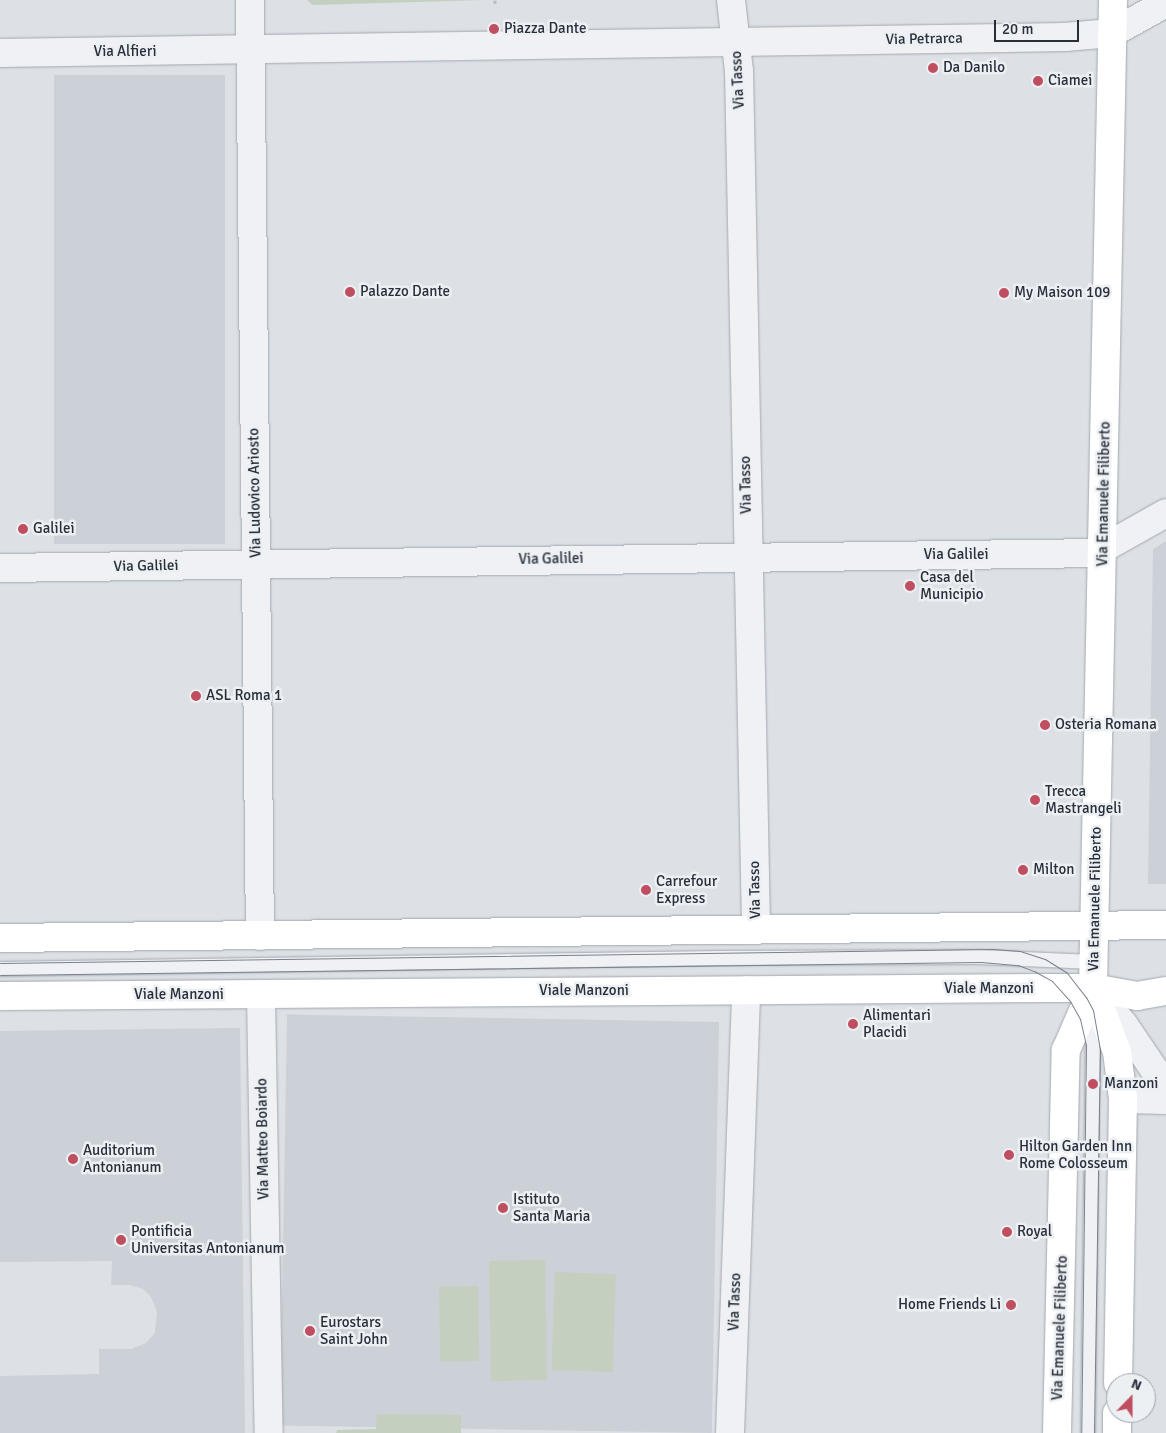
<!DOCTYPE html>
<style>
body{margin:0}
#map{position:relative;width:1166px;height:1433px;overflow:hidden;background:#dde1e6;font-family:Signika,sans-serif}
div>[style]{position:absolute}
.built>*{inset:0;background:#ccd0d7;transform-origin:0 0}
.green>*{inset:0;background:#c4cfbf;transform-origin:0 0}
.path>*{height:3px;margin-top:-1.5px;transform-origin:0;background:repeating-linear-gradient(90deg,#bcbfc4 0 4px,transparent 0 8px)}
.roads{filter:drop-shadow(0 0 1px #a3a8af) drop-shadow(0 0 1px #a3a8af)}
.lane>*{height:14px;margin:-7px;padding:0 7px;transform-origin:7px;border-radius:7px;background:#f0f1f4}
.street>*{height:28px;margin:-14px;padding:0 14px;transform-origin:14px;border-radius:14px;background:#f0f1f4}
.secondary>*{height:28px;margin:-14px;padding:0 14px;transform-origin:14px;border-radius:14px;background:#fff}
.tram>*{height:1px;margin:-0.5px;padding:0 0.5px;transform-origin:0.5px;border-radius:0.5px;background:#79818d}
.dots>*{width:14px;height:14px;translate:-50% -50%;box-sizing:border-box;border:2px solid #edf0f3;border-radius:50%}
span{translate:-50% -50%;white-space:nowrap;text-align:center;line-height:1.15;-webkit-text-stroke:5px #edf0f3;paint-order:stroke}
.poi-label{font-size:15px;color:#282f3b}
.left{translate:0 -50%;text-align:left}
.right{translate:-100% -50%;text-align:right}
.street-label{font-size:15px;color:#282f3b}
.north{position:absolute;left:1106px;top:1373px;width:50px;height:50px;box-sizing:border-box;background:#edf0f3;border:1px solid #9ea3a9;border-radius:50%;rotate:22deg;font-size:14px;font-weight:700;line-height:20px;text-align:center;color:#282f3b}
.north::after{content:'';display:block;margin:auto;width:18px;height:22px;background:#bf4e61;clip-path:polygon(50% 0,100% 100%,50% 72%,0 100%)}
.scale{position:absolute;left:994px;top:20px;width:85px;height:22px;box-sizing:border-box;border:2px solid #282f3b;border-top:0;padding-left:6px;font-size:15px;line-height:18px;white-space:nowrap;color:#282f3b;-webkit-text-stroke:4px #edf0f3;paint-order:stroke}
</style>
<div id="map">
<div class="built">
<div style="left:225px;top:75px;width:469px;height:171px;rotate:90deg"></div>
<div style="clip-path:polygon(1166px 541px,1166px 884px,1148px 884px,1153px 549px)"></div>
<div style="left:719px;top:1022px;width:411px;height:432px;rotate:91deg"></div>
<div style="clip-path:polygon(240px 1028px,245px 1433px,0 1433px,0 1376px,99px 1374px,99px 1349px,131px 1349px,146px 1343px,155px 1333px,157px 1312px,151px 1297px,143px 1289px,130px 1285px,111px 1285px,112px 1261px,0 1262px,0 1031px)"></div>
</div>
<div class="green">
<div style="clip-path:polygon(307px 0,484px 0,313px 5px)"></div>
<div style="left:545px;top:1260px;width:120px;height:56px;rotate:89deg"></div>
<div style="left:555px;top:1272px;width:61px;height:98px;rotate:2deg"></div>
<div style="left:478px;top:1286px;width:75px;height:39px;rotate:89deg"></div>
<div style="clip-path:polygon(377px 1414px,461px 1415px,461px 1433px,336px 1433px,337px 1430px,376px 1429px)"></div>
</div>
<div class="path">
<div style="left:495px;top:0;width:6px;rotate:90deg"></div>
</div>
<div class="roads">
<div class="lane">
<div style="left:0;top:969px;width:720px;rotate:-0.88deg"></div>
<div style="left:720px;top:958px;width:258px;rotate:-0.2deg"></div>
<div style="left:978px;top:957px;width:116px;rotate:2.5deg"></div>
<div style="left:1088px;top:1433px;width:424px;rotate:-89.3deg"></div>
</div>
<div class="street">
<div style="left:250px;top:0;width:936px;rotate:89.39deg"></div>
<div style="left:731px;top:0;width:71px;rotate:83.6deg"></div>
<div style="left:739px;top:71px;width:857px;rotate:88.86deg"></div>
<div style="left:0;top:53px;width:1065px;rotate:-0.86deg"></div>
<div style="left:1065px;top:37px;width:47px;rotate:-4.9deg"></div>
<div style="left:1112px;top:33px;width:62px;rotate:-29.1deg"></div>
<div style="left:0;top:568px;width:1095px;rotate:-0.78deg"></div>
<div style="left:1095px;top:553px;width:81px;rotate:-29.4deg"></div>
<div style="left:1096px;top:992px;width:43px;rotate:49.7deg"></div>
<div style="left:1124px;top:1025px;width:75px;rotate:55.9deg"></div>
<div style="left:261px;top:996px;width:437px;rotate:89deg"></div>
<div style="left:1123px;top:1099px;width:43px;rotate:1.3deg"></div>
<div style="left:730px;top:1433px;width:443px;rotate:-87.9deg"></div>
</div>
<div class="secondary">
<div style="left:1113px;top:0;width:988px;rotate:91.16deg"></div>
<div style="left:1093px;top:988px;width:68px;rotate:69.4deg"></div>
<div style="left:1117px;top:1052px;width:47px;rotate:82.7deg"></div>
<div style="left:1123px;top:1099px;width:284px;rotate:91deg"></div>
<div style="left:0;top:938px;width:1166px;rotate:-0.64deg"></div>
<div style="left:0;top:996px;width:1042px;rotate:-0.44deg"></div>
<div style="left:1042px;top:988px;width:51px"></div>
<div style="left:1093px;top:988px;width:45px;rotate:10.3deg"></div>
<div style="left:1137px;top:996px;width:29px;rotate:-10deg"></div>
<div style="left:1057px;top:1433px;width:383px;rotate:-88.7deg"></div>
<div style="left:1066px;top:1050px;width:68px;rotate:-66.5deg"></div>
<div style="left:1117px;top:1433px;width:20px;rotate:-90deg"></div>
</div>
</div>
<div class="tram">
<div style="left:0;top:963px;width:993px;rotate:-0.81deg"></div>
<div style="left:993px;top:949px;width:27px;rotate:4deg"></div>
<div style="left:1020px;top:951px;width:26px;rotate:18deg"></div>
<div style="left:1045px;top:959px;width:26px;rotate:32deg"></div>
<div style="left:1067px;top:973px;width:31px;rotate:52deg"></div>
<div style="left:1086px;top:997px;width:15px;rotate:62deg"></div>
<div style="left:1093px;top:1010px;width:40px;rotate:80deg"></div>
<div style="left:1100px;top:1049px;width:384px;rotate:90.9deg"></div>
<div style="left:0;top:975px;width:981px;rotate:-0.76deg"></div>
<div style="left:981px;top:962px;width:37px;rotate:5deg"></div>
<div style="left:1018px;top:965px;width:17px;rotate:21deg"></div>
<div style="left:1034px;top:971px;width:21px;rotate:29deg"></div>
<div style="left:1052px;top:981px;width:27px;rotate:48deg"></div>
<div style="left:1070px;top:1001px;width:21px;rotate:61deg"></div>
<div style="left:1080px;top:1019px;width:27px;rotate:77deg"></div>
<div style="left:1086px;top:1045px;width:388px;rotate:90.7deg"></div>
</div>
<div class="dots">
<div style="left:494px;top:29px;background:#bf4e61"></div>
<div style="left:933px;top:68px;background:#bf4e61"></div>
<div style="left:1038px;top:81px;background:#bf4e61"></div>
<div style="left:350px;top:292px;background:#bf4e61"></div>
<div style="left:1004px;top:293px;background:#bf4e61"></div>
<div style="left:23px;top:529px;background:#bf4e61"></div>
<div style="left:910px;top:586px;background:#bf4e61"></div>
<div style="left:196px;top:696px;background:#bf4e61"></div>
<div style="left:1045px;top:725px;background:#bf4e61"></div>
<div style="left:1035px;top:800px;background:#bf4e61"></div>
<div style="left:1023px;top:870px;background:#bf4e61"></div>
<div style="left:646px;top:890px;background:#bf4e61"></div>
<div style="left:853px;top:1024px;background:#bf4e61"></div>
<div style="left:1093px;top:1084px;background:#bf4e61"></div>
<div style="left:1009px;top:1155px;background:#bf4e61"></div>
<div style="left:73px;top:1159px;background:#bf4e61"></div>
<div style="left:503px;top:1208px;background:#bf4e61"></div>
<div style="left:1007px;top:1232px;background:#bf4e61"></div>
<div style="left:121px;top:1240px;background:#bf4e61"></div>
<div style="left:1011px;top:1305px;background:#bf4e61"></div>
<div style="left:310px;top:1331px;background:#bf4e61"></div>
</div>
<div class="poi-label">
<span class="left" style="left:504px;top:29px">Piazza Dante</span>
<span class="left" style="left:943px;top:68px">Da Danilo</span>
<span class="left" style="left:1048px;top:81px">Ciamei</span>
<span class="left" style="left:360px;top:292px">Palazzo Dante</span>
<span class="left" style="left:1014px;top:293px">My Maison 109</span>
<span class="left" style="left:33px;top:529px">Galilei</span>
<span class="left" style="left:920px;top:586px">Casa del<br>Municipio</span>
<span class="left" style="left:206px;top:696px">ASL Roma 1</span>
<span class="left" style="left:1055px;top:725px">Osteria Romana</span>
<span class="left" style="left:1045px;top:800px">Trecca<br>Mastrangeli</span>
<span class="left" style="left:1033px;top:870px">Milton</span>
<span class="left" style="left:656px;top:890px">Carrefour<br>Express</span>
<span class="left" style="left:863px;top:1024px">Alimentari<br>Placidi</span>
<span class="left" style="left:1104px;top:1084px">Manzoni</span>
<span class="left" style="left:1019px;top:1155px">Hilton Garden Inn<br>Rome Colosseum</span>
<span class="left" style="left:83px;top:1159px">Auditorium<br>Antonianum</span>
<span class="left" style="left:513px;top:1208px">Istituto<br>Santa Maria</span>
<span class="left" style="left:131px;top:1240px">Pontificia<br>Universitas Antonianum</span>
<span class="left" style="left:1017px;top:1232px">Royal</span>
<span class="right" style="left:1001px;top:1305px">Home Friends Li</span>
<span class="left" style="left:320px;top:1331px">Eurostars<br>Saint John</span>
</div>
<div class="street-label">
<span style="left:924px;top:39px;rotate:-1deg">Via Petrarca</span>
<span style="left:125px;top:52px">Via Alfieri</span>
<span style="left:738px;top:80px;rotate:-93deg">Via Tasso</span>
<span style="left:746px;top:485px;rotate:-91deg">Via Tasso</span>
<span style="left:255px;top:493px;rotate:-91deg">Via Ludovico Ariosto</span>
<span style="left:1104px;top:494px;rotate:-89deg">Via Emanuele Filiberto</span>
<span style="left:956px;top:555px">Via Galilei</span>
<span style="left:551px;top:559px;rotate:-1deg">Via Galilei</span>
<span style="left:146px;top:566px;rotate:-1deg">Via Galilei</span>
<span style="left:755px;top:890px;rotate:-91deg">Via Tasso</span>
<span style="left:1095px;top:899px;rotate:-89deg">Via Emanuele Filiberto</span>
<span style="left:989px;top:989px">Viale Manzoni</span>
<span style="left:584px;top:991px">Viale Manzoni</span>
<span style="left:179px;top:995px">Viale Manzoni</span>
<span style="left:263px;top:1139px;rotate:-91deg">Via Matteo Boiardo</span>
<span style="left:735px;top:1302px;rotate:-88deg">Via Tasso</span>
<span style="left:1060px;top:1328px;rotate:-88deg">Via Emanuele Filiberto</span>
</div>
<div class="north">N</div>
<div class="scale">20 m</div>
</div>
